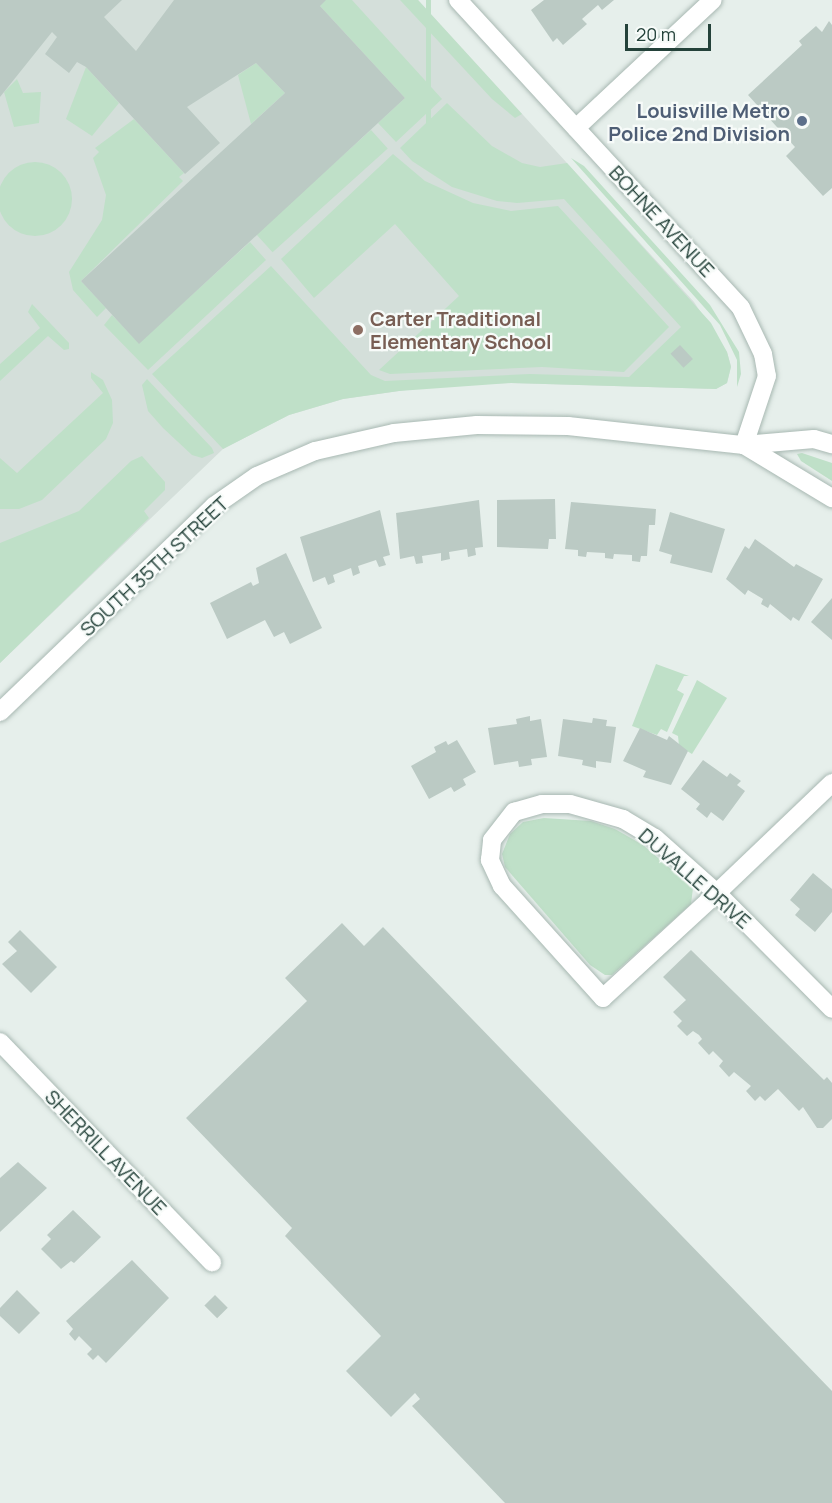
<!DOCTYPE html>
<style>
body{margin:0}
#map{position:relative;width:832px;height:1503px;overflow:hidden;background:#e6efeb;font-family:Manrope,sans-serif}
div>[style]{position:absolute}
.built>*{inset:0;background:#d4dfda}
.green>*{inset:0;background:#bfe0c8;transform-origin:0 0}
.round{border-radius:50%}
.building>*{inset:0;background:#bbcac4;transform-origin:0 0}
.roads{filter:drop-shadow(0 0 2px #a8b8b2) drop-shadow(0 0 2px #a8b8b2)}
.street>*{height:18px;margin:-9px;padding:0 9px;transform-origin:9px;border-radius:9px;background:#fff}
.dots>*{width:16px;height:16px;translate:-50% -50%;box-sizing:border-box;border:3px solid #f7fbf9;border-radius:50%}
span{translate:-50% -50%;white-space:nowrap;text-align:center;line-height:1.15;-webkit-text-stroke:4.5px #f7fbf9;paint-order:stroke}
.service-label{font-size:20px;color:#4e5e75;font-weight:700}
.right{translate:-100% -50%;text-align:right}
.street-label{font-size:20px;color:#24423a}
.education-label{font-size:20px;color:#785e54;font-weight:700}
.left{translate:0 -50%;text-align:left}
.scale{position:absolute;left:625px;top:24px;width:86px;height:27px;box-sizing:border-box;border:3px solid #24423a;border-top:0;padding-left:8px;font-size:18px;line-height:21px;white-space:nowrap;color:#24423a;-webkit-text-stroke:4px #f7fbf9;paint-order:stroke}
</style>
<div id="map">
<div class="built">
<div style="clip-path:polygon(0 0,418px 0,694px 302px,727px 352px,731px 366px,727px 383px,716px 389px,511px 383px,434px 386px,343px 399px,289px 415px,223px 449px,0 663px)"></div>
</div>
<div class="green">
<div style="clip-path:polygon(324px 0,352px 0,442px 99px,396px 142px,378px 123px,405px 98px,320px 6px)"></div>
<div style="clip-path:polygon(400px 0,418px 0,522px 114px,515px 118px,492px 99px)"></div>
<div style="left:426px;top:0;width:5px;height:149px"></div>
<div style="clip-path:polygon(256px 63px,285px 93px,251px 124px,238px 75px)"></div>
<div style="clip-path:polygon(86px 67px,119px 103px,92px 136px,66px 119px)"></div>
<div style="clip-path:polygon(17px 79px,23px 93px,41px 92px,39px 123px,14px 127px,4px 92px)"></div>
<div style="clip-path:polygon(447px 103px,492px 146px,522px 163px,540px 167px,567px 163px,711px 323px,727px 352px,731px 367px,727px 383px,716px 389px,511px 383px,399px 391px,343px 399px,289px 415px,223px 449px,152px 374px,271px 266px,371px 375px,385px 381px,530px 374px,629px 377px,681px 327px,564px 199px,517px 203px,497px 201px,452px 187px,412px 161px,400px 148px)"></div>
<div style="clip-path:polygon(134px 119px,184px 173px,179px 177px,183px 181px,81px 281px,106px 308px,97px 317px,73px 290px,69px 272px,102px 220px,106px 195px,93px 158px,99px 152px,95px 148px)"></div>
<div style="left:371px;top:130px;width:25px;height:155px;rotate:48deg"></div>
<div style="clip-path:polygon(393px 154px,425px 181px,473px 203px,511px 211px,558px 206px,669px 327px,624px 372px,542px 367px,390px 374px,379px 370px,459px 296px,395px 224px,314px 298px,281px 259px)"></div>
<div style="clip-path:polygon(571px 158px,584px 166px,710px 305px,739px 352px,741px 374px,737px 387px,737px 360px,720px 325px)"></div>
<div class="round" style="left:-2px;top:162px;width:74px;height:74px"></div>
<div style="clip-path:polygon(250px 242px,266px 260px,148px 370px,104px 325px,112px 315px,139px 343px)"></div>
<div style="clip-path:polygon(32px 304px,69px 343px,69px 349px,64px 350px,48px 336px,0 381px,0 364px,40px 328px,28px 312px)"></div>
<div style="clip-path:polygon(91px 372px,103px 380px,112px 400px,113px 423px,106px 439px,42px 500px,19px 509px,0 509px,0 458px,17px 473px,103px 393px,91px 378px)"></div>
<div style="clip-path:polygon(147px 379px,212px 448px,214px 453px,202px 458px,192px 455px,163px 428px,148px 411px,142px 385px)"></div>
<div style="clip-path:polygon(802px 453px,832px 463px,832px 481px,801px 461px,797px 454px)"></div>
<div style="clip-path:polygon(142px 456px,165px 482px,165px 490px,144px 511px,149px 518px,0 663px,0 543px,79px 511px,131px 461px)"></div>
<div style="clip-path:polygon(656px 664px,689px 676px,684px 676px,677px 690px,684px 694px,667px 732px,661px 729px,657px 735px,632px 726px)"></div>
<div style="clip-path:polygon(697px 680px,727px 698px,692px 754px,679px 746px,678px 736px,672px 733px)"></div>
<div style="clip-path:polygon(544px 818px,591px 821px,615px 829px,643px 845px,693px 888px,691px 904px,612px 975px,605px 975px,590px 965px,505px 867px,502px 854px,510px 834px,523px 822px)"></div>
</div>
<div class="building">
<div style="clip-path:polygon(0 0,122px 0,104px 17px,136px 51px,174px 0,326px 0,320px 6px,405px 98px,139px 344px,81px 281px,285px 93px,256px 63px,187px 107px,220px 143px,185px 174px,86px 67px,77px 62px,69px 73px,45px 54px,57px 37px,52px 32px,0 97px)"></div>
<div style="clip-path:polygon(544px 0,614px 0,602px 10px,598px 5px,582px 19px,587px 24px,563px 45px,557px 38px,553px 42px,531px 10px)"></div>
<div style="clip-path:polygon(829px 21px,832px 25px,832px 188px,823px 196px,786px 156px,795px 147px,748px 95px,802px 45px,799px 41px,816px 26px,822px 32px)"></div>
<div style="left:680px;top:345px;width:19px;height:13px;rotate:47deg"></div>
<div style="clip-path:polygon(555px 499px,556px 539px,549px 539px,548px 549px,497px 547px,497px 500px)"></div>
<div style="clip-path:polygon(479px 500px,483px 547px,475px 548px,476px 555px,468px 557px,467px 549px,449px 552px,450px 559px,441px 561px,441px 553px,422px 556px,423px 563px,416px 564px,414px 556px,400px 559px,396px 513px)"></div>
<div style="clip-path:polygon(571px 502px,656px 509px,655px 525px,649px 525px,647px 556px,641px 556px,640px 562px,632px 561px,632px 555px,614px 554px,613px 559px,605px 558px,605px 553px,587px 552px,586px 557px,578px 556px,578px 550px,565px 549px)"></div>
<div style="clip-path:polygon(380px 510px,390px 555px,383px 557px,386px 565px,379px 567px,376px 560px,358px 566px,360px 573px,353px 576px,351px 568px,333px 575px,335px 582px,328px 585px,325px 577px,313px 582px,300px 537px)"></div>
<div style="clip-path:polygon(670px 512px,725px 529px,712px 573px,670px 563px,672px 555px,659px 551px)"></div>
<div style="clip-path:polygon(755px 539px,794px 567px,796px 564px,823px 579px,799px 621px,793px 617px,791px 621px,770px 604px,768px 608px,761px 604px,763px 599px,748px 590px,745px 595px,726px 579px,745px 546px,749px 549px)"></div>
<div style="clip-path:polygon(286px 553px,322px 628px,290px 644px,284px 632px,274px 637px,265px 620px,227px 639px,210px 603px,251px 582px,253px 586px,259px 583px,256px 568px)"></div>
<div style="clip-path:polygon(832px 598px,832px 640px,811px 622px)"></div>
<div style="clip-path:polygon(530px 716px,530px 721px,541px 719px,547px 757px,531px 759px,532px 765px,519px 767px,518px 761px,494px 765px,488px 728px,517px 724px,516px 719px)"></div>
<div style="clip-path:polygon(593px 718px,607px 720px,606px 726px,616px 727px,611px 763px,596px 761px,596px 768px,582px 765px,583px 760px,558px 756px,563px 719px,592px 723px)"></div>
<div style="clip-path:polygon(640px 728px,667px 740px,669px 736px,688px 751px,671px 785px,643px 777px,646px 771px,623px 761px)"></div>
<div style="clip-path:polygon(457px 740px,476px 772px,463px 779px,466px 785px,454px 792px,451px 787px,429px 799px,411px 766px,436px 752px,434px 747px,446px 741px,448px 745px)"></div>
<div style="clip-path:polygon(703px 760px,727px 777px,730px 773px,741px 781px,737px 785px,745px 791px,723px 821px,711px 812px,707px 818px,696px 809px,700px 804px,681px 789px)"></div>
<div style="clip-path:polygon(813px 873px,832px 889px,832px 912px,815px 932px,795px 915px,800px 909px,790px 900px)"></div>
<div style="clip-path:polygon(342px 923px,364px 946px,383px 927px,832px 1391px,832px 1503px,505px 1503px,412px 1406px,420px 1399px,415px 1393px,391px 1417px,346px 1371px,381px 1336px,285px 1236px,292px 1228px,186px 1118px,307px 1001px,285px 978px)"></div>
<div style="clip-path:polygon(20px 930px,57px 967px,31px 993px,2px 964px,17px 951px,8px 942px)"></div>
<div style="clip-path:polygon(691px 950px,824px 1080px,827px 1077px,832px 1083px,832px 1119px,823px 1128px,817px 1128px,803px 1107px,799px 1111px,778px 1089px,765px 1101px,760px 1096px,755px 1101px,746px 1091px,751px 1086px,734px 1072px,729px 1077px,719px 1066px,723px 1061px,713px 1051px,709px 1055px,698px 1043px,702px 1039px,699px 1035px,693px 1031px,687px 1036px,677px 1026px,682px 1021px,673px 1012px,686px 1000px,663px 977px)"></div>
<div style="clip-path:polygon(18px 1162px,47px 1188px,0 1232px,0 1178px)"></div>
<div style="clip-path:polygon(73px 1210px,101px 1237px,74px 1263px,71px 1261px,61px 1269px,41px 1249px,51px 1239px,47px 1235px)"></div>
<div style="clip-path:polygon(132px 1260px,169px 1298px,106px 1363px,98px 1355px,93px 1360px,87px 1354px,92px 1349px,79px 1336px,75px 1341px,69px 1334px,73px 1329px,66px 1321px)"></div>
<div style="clip-path:polygon(17px 1290px,40px 1313px,19px 1334px,0 1316px,0 1308px)"></div>
<div style="left:215px;top:1295px;width:18px;height:15px;rotate:45deg"></div>
</div>
<div class="roads">
<div class="street">
<div style="left:458px;top:0;width:418px;rotate:47.4deg"></div>
<div style="left:741px;top:308px;width:51px;rotate:64.4deg"></div>
<div style="left:763px;top:354px;width:22px;rotate:80deg"></div>
<div style="left:767px;top:376px;width:73px;rotate:108.4deg"></div>
<div style="left:576px;top:128px;width:187px;rotate:-43.1deg"></div>
<div style="left:744px;top:445px;width:103px;rotate:31.1deg"></div>
<div style="left:0;top:712px;width:297px;rotate:-43.9deg"></div>
<div style="left:214px;top:506px;width:52px;rotate:-34.9deg"></div>
<div style="left:257px;top:476px;width:63px;rotate:-23.3deg"></div>
<div style="left:315px;top:451px;width:81px;rotate:-12.8deg"></div>
<div style="left:394px;top:433px;width:83px;rotate:-5.5deg"></div>
<div style="left:477px;top:425px;width:91px;rotate:0.6deg"></div>
<div style="left:568px;top:426px;width:177px;rotate:6.2deg"></div>
<div style="left:744px;top:445px;width:70px;rotate:-4.9deg"></div>
<div style="left:814px;top:439px;width:19px;rotate:16deg"></div>
<div style="left:832px;top:783px;width:159px;rotate:136.3deg"></div>
<div style="left:717px;top:893px;width:155px;rotate:137.4deg"></div>
<div style="left:603px;top:998px;width:151px;rotate:-132deg"></div>
<div style="left:502px;top:886px;width:29px;rotate:-115deg"></div>
<div style="left:490px;top:860px;width:20px;rotate:-84deg"></div>
<div style="left:492px;top:840px;width:36px;rotate:-52deg"></div>
<div style="left:514px;top:812px;width:29px;rotate:-16deg"></div>
<div style="left:542px;top:804px;width:28px"></div>
<div style="left:570px;top:804px;width:55px;rotate:15.8deg"></div>
<div style="left:623px;top:819px;width:37px;rotate:31deg"></div>
<div style="left:655px;top:838px;width:83px;rotate:41.6deg"></div>
<div style="left:717px;top:893px;width:163px;rotate:45.2deg"></div>
<div style="left:0;top:1042px;width:306px;rotate:46.1deg"></div>
</div>
</div>
<div class="dots">
<div style="left:802px;top:121px;background:#5c6f8a"></div>
<div style="left:358px;top:330px;background:#8d6e63"></div>
</div>
<div class="service-label">
<span class="right" style="left:790px;top:122px">Louisville Metro<br>Police 2nd Division</span>
</div>
<div class="street-label">
<span style="left:662px;top:221px;rotate:47deg">BOHNE AVENUE</span>
<span style="left:154px;top:566px;rotate:-43deg">SOUTH 35TH STREET</span>
<span style="left:695px;top:878px;rotate:41deg">DUVALLE DRIVE</span>
<span style="left:106px;top:1152px;rotate:46deg">SHERRILL AVENUE</span>
</div>
<div class="education-label">
<span class="left" style="left:370px;top:330px">Carter Traditional<br>Elementary School</span>
</div>
<div class="scale">20 m</div>
</div>
